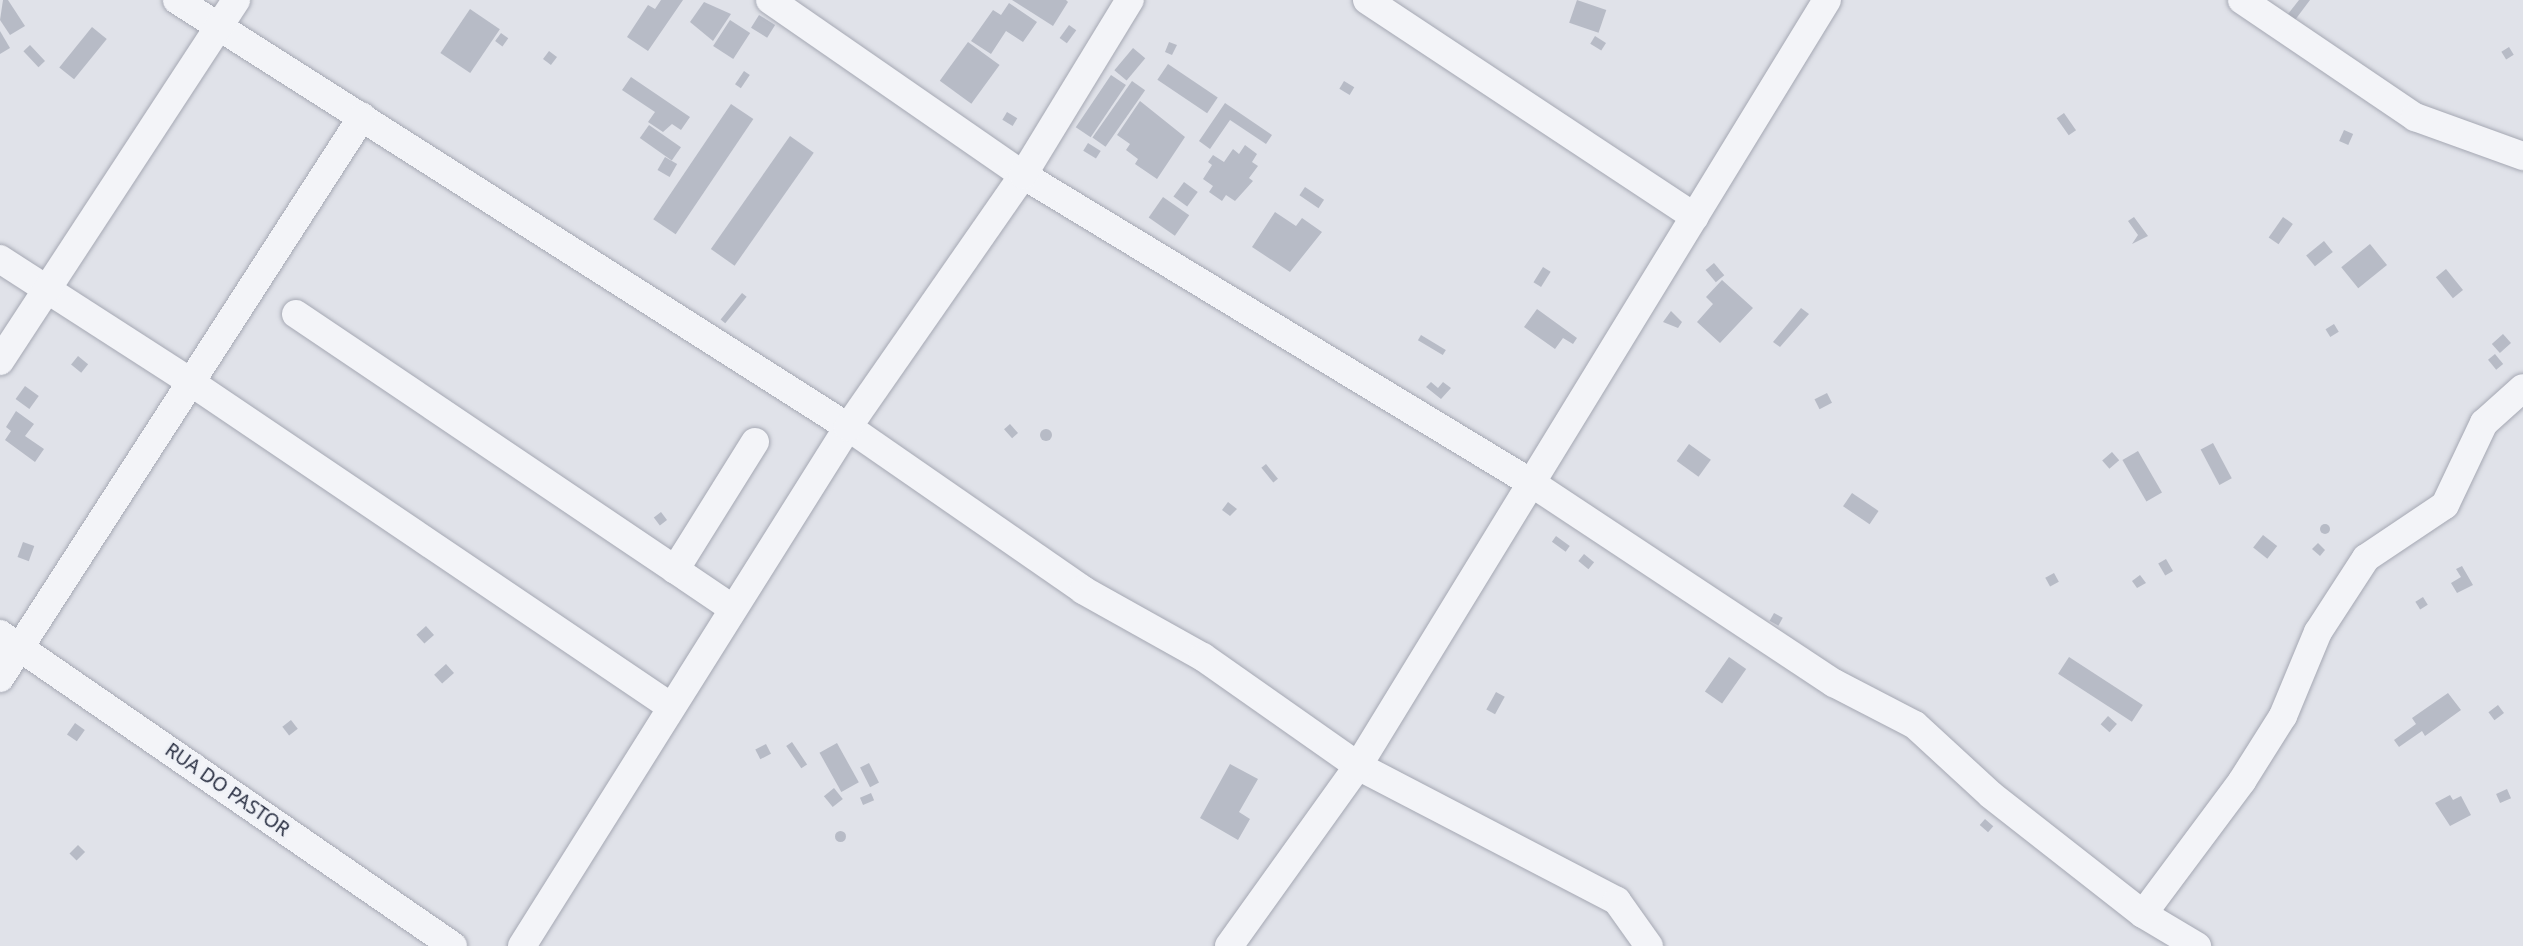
<!DOCTYPE html>
<style>
body{margin:0}
#map{position:relative;width:2523px;height:946px;overflow:hidden;background:#e0e2e9;font-family:"Noto Sans",sans-serif}
div>[style]{position:absolute}
.building>*{inset:0;background:#b7bbc6;transform-origin:0 0}
.round{border-radius:50%}
.roads{filter:drop-shadow(0 0 2px #a5a8b3) drop-shadow(0 0 2px #a5a8b3)}
.minor>*{height:28px;margin:-14px;padding:0 14px;transform-origin:14px;border-radius:14px;background:#f3f4f8}
span{translate:-50% -50%;white-space:nowrap;text-align:center;line-height:1.15;-webkit-text-stroke:7px #f0f2f7;paint-order:stroke}
.street-label{font-size:19px;color:#282e41}
</style>
<div id="map">
<div class="building">
<div style="clip-path:polygon(3px 0,8px 0,25px 26px,10px 35px,0 20px)"></div>
<div style="clip-path:polygon(661px 0,683px 0,648px 51px,627px 37px,648px 5px,655px 9px)"></div>
<div style="clip-path:polygon(1012px 0,1066px 0,1068px 2px,1053px 26px)"></div>
<div style="left:1577px;top:0;width:31px;height:24px;rotate:19deg"></div>
<div style="clip-path:polygon(2299px 0,2310px 0,2295px 20px,2288px 14px)"></div>
<div style="clip-path:polygon(704px 2px,731px 14px,713px 41px,690px 22px)"></div>
<div style="clip-path:polygon(1009px 3px,1037px 22px,1023px 42px,1006px 31px,991px 54px,971px 41px,993px 10px,1001px 15px)"></div>
<div style="left:470px;top:9px;width:36px;height:53px;rotate:34deg"></div>
<div style="left:759px;top:15px;width:19px;height:15px;rotate:32deg"></div>
<div style="left:730px;top:20px;width:24px;height:31px;rotate:33deg"></div>
<div style="left:1069px;top:25px;width:9px;height:16px;rotate:36deg"></div>
<div style="left:92px;top:27px;width:19px;height:52px;rotate:39deg"></div>
<div style="clip-path:polygon(0 31px,10px 48px,0 54px)"></div>
<div style="left:501px;top:33px;width:9px;height:10px;rotate:36deg"></div>
<div style="left:1595px;top:36px;width:13px;height:9px;rotate:32deg"></div>
<div style="left:968px;top:42px;width:39px;height:48px;rotate:36deg"></div>
<div style="clip-path:polygon(1169px 42px,1177px 45px,1172px 55px,1165px 52px)"></div>
<div style="left:30px;top:45px;width:22px;height:9px;rotate:47deg"></div>
<div style="left:2509px;top:47px;width:9px;height:9px;rotate:58deg"></div>
<div style="left:1133px;top:48px;width:16px;height:29px;rotate:40deg"></div>
<div style="left:549px;top:51px;width:10px;height:10px;rotate:37deg"></div>
<div style="left:1168px;top:64px;width:60px;height:19px;rotate:34deg"></div>
<div style="left:744px;top:71px;width:7px;height:16px;rotate:34deg"></div>
<div style="left:1111px;top:75px;width:18px;height:63px;rotate:34deg"></div>
<div style="clip-path:polygon(631px 77px,690px 117px,681px 130px,672px 124px,663px 132px,648px 122px,655px 112px,622px 90px)"></div>
<div style="left:1132px;top:81px;width:16px;height:69px;rotate:35deg"></div>
<div style="left:1344px;top:81px;width:12px;height:9px;rotate:31deg"></div>
<div style="clip-path:polygon(1140px 101px,1185px 137px,1157px 179px,1135px 164px,1138px 159px,1126px 150px,1130px 144px,1117px 135px)"></div>
<div style="clip-path:polygon(1225px 103px,1272px 135px,1266px 144px,1230px 120px,1210px 149px,1199px 141px)"></div>
<div style="left:731px;top:104px;width:27px;height:139px;rotate:34deg"></div>
<div style="left:1007px;top:112px;width:12px;height:9px;rotate:31deg"></div>
<div style="left:2064px;top:113px;width:21px;height:9px;rotate:55deg"></div>
<div style="left:649px;top:125px;width:39px;height:16px;rotate:35deg"></div>
<div style="left:2344px;top:130px;width:10px;height:12px;rotate:24deg"></div>
<div style="left:790px;top:136px;width:29px;height:138px;rotate:35deg"></div>
<div style="left:1088px;top:143px;width:15px;height:9px;rotate:32deg"></div>
<div style="clip-path:polygon(1245px 145px,1257px 154px,1252px 162px,1258px 166px,1249px 178px,1253px 181px,1235px 201px,1226px 195px,1222px 201px,1209px 192px,1213px 186px,1203px 179px,1212px 165px,1208px 162px,1213px 155px,1224px 162px,1233px 149px,1239px 154px)"></div>
<div style="left:665px;top:157px;width:14px;height:15px;rotate:30deg"></div>
<div style="left:1184px;top:182px;width:17px;height:18px;rotate:36deg"></div>
<div style="left:1305px;top:187px;width:23px;height:10px;rotate:34deg"></div>
<div style="left:1163px;top:197px;width:32px;height:25px;rotate:35deg"></div>
<div style="clip-path:polygon(1275px 212px,1296px 226px,1302px 218px,1322px 232px,1290px 272px,1252px 247px)"></div>
<div style="clip-path:polygon(2134px 217px,2148px 236px,2132px 244px,2138px 235px,2128px 221px)"></div>
<div style="left:2283px;top:217px;width:12px;height:25px;rotate:35deg"></div>
<div style="left:2324px;top:241px;width:14px;height:23px;rotate:51deg"></div>
<div style="left:2370px;top:244px;width:27px;height:37px;rotate:51deg"></div>
<div style="left:1714px;top:263px;width:16px;height:11px;rotate:50deg"></div>
<div style="left:1543px;top:267px;width:9px;height:18px;rotate:32deg"></div>
<div style="left:2446px;top:269px;width:27px;height:13px;rotate:51deg"></div>
<div style="clip-path:polygon(1722px 280px,1753px 308px,1720px 343px,1697px 322px,1713px 304px,1706px 297px)"></div>
<div style="left:742px;top:293px;width:6px;height:34px;rotate:39deg"></div>
<div style="clip-path:polygon(1801px 308px,1809px 314px,1780px 347px,1773px 342px)"></div>
<div style="clip-path:polygon(1537px 309px,1577px 338px,1573px 344px,1563px 338px,1555px 349px,1524px 327px)"></div>
<div style="clip-path:polygon(1671px 311px,1682px 322px,1678px 328px,1663px 322px)"></div>
<div style="left:2334px;top:324px;width:9px;height:10px;rotate:58deg"></div>
<div style="left:2503px;top:334px;width:12px;height:15px;rotate:48deg"></div>
<div style="left:1421px;top:335px;width:29px;height:6px;rotate:31deg"></div>
<div style="left:2495px;top:354px;width:13px;height:9px;rotate:51deg"></div>
<div style="left:78px;top:356px;width:13px;height:11px;rotate:39deg"></div>
<div style="clip-path:polygon(1431px 382px,1438px 388px,1443px 382px,1451px 388px,1441px 399px,1426px 387px)"></div>
<div style="left:25px;top:386px;width:17px;height:16px;rotate:36deg"></div>
<div style="left:1827px;top:393px;width:11px;height:14px;rotate:63deg"></div>
<div style="clip-path:polygon(16px 411px,34px 424px,25px 436px,44px 449px,35px 462px,5px 440px,11px 431px,6px 427px)"></div>
<div style="left:1010px;top:424px;width:12px;height:8px;rotate:48deg"></div>
<div class="round" style="left:1040px;top:429px;width:12px;height:12px"></div>
<div style="left:2213px;top:443px;width:40px;height:14px;rotate:62deg"></div>
<div style="left:1689px;top:444px;width:27px;height:21px;rotate:36deg"></div>
<div style="left:2138px;top:451px;width:48px;height:18px;rotate:60deg"></div>
<div style="left:2112px;top:452px;width:11px;height:13px;rotate:49deg"></div>
<div style="left:1266px;top:464px;width:19px;height:6px;rotate:51deg"></div>
<div style="left:1852px;top:493px;width:32px;height:16px;rotate:34deg"></div>
<div style="clip-path:polygon(1228px 502px,1237px 509px,1230px 516px,1222px 510px)"></div>
<div style="left:661px;top:512px;width:10px;height:9px;rotate:53deg"></div>
<div class="round" style="left:2320px;top:524px;width:10px;height:10px"></div>
<div style="left:2263px;top:535px;width:18px;height:16px;rotate:38deg"></div>
<div style="left:1556px;top:536px;width:17px;height:7px;rotate:36deg"></div>
<div style="left:23px;top:542px;width:12px;height:16px;rotate:20deg"></div>
<div style="clip-path:polygon(2318px 543px,2325px 550px,2320px 556px,2312px 549px)"></div>
<div style="left:1584px;top:554px;width:13px;height:9px;rotate:39deg"></div>
<div style="left:2166px;top:559px;width:14px;height:9px;rotate:60deg"></div>
<div style="clip-path:polygon(2462px 566px,2473px 585px,2457px 593px,2451px 583px,2461px 577px,2456px 569px)"></div>
<div style="left:2054px;top:573px;width:10px;height:10px;rotate:61deg"></div>
<div style="clip-path:polygon(2140px 575px,2146px 583px,2137px 588px,2132px 581px)"></div>
<div style="left:2423px;top:597px;width:9px;height:9px;rotate:58deg"></div>
<div style="left:1774px;top:613px;width:10px;height:9px;rotate:29deg"></div>
<div style="left:426px;top:626px;width:12px;height:13px;rotate:48deg"></div>
<div style="left:1729px;top:657px;width:21px;height:42px;rotate:35deg"></div>
<div style="left:2069px;top:657px;width:88px;height:20px;rotate:33deg"></div>
<div style="left:446px;top:664px;width:12px;height:16px;rotate:48deg"></div>
<div style="left:1496px;top:692px;width:10px;height:20px;rotate:29deg"></div>
<div style="clip-path:polygon(2448px 693px,2461px 710px,2425px 736px,2422px 731px,2399px 747px,2394px 740px,2416px 724px,2412px 718px)"></div>
<div style="left:2498px;top:705px;width:10px;height:12px;rotate:53deg"></div>
<div style="left:2108px;top:716px;width:12px;height:11px;rotate:42deg"></div>
<div style="left:291px;top:720px;width:11px;height:11px;rotate:52deg"></div>
<div style="left:75px;top:723px;width:12px;height:14px;rotate:35deg"></div>
<div style="left:792px;top:742px;width:27px;height:7px;rotate:56deg"></div>
<div style="left:837px;top:743px;width:45px;height:20px;rotate:61deg"></div>
<div style="left:766px;top:744px;width:11px;height:12px;rotate:63deg"></div>
<div style="left:869px;top:763px;width:22px;height:10px;rotate:63deg"></div>
<div style="clip-path:polygon(1230px 764px,1258px 779px,1239px 812px,1250px 819px,1238px 840px,1200px 818px)"></div>
<div style="left:834px;top:788px;width:14px;height:13px;rotate:51deg"></div>
<div style="left:2507px;top:789px;width:10px;height:12px;rotate:66deg"></div>
<div style="left:871px;top:793px;width:8px;height:12px;rotate:67deg"></div>
<div style="clip-path:polygon(2450px 795px,2453px 800px,2461px 796px,2471px 815px,2450px 826px,2435px 803px)"></div>
<div style="left:1985px;top:819px;width:11px;height:8px;rotate:41deg"></div>
<div class="round" style="left:834.5px;top:830.5px;width:11px;height:11px"></div>
<div style="left:78px;top:845px;width:10px;height:12px;rotate:45deg"></div>
</div>
<div class="roads">
<div class="minor">
<div style="left:177px;top:0;width:795px;rotate:32.47deg"></div>
<div style="left:848px;top:427px;width:286px;rotate:34.7deg"></div>
<div style="left:1083px;top:590px;width:137px;rotate:29.2deg"></div>
<div style="left:1203px;top:657px;width:189px;rotate:35.1deg"></div>
<div style="left:1358px;top:766px;width:292px;rotate:27.5deg"></div>
<div style="left:1617px;top:901px;width:55px;rotate:54.6deg"></div>
<div style="left:770px;top:0;width:308px;rotate:34.7deg"></div>
<div style="left:1023px;top:175px;width:596px;rotate:31.21deg"></div>
<div style="left:1533px;top:484px;width:361px;rotate:33.5deg"></div>
<div style="left:1834px;top:683px;width:91px;rotate:27.4deg"></div>
<div style="left:1915px;top:725px;width:103px;rotate:42.6deg"></div>
<div style="left:1991px;top:795px;width:193px;rotate:38.1deg"></div>
<div style="left:2143px;top:914px;width:63px;rotate:30.7deg"></div>
<div style="left:1367px;top:0;width:393px;rotate:33.5deg"></div>
<div style="left:2242px;top:0;width:209px;rotate:34.1deg"></div>
<div style="left:2415px;top:117px;width:115px;rotate:19.9deg"></div>
<div style="left:0;top:259px;width:225px;rotate:32.8deg"></div>
<div style="left:189px;top:381px;width:581px;rotate:34.05deg"></div>
<div style="left:296px;top:314px;width:526px;rotate:33.99deg"></div>
<div style="left:0;top:361px;width:431px;rotate:-56.8deg"></div>
<div style="left:675px;top:570px;width:151px;rotate:-58deg"></div>
<div style="left:0;top:634px;width:550px;rotate:34.56deg"></div>
<div style="left:0;top:678px;width:668px;rotate:-57.17deg"></div>
<div style="left:2143px;top:914px;width:166px;rotate:-53.3deg"></div>
<div style="left:2242px;top:781px;width:77px;rotate:-57.8deg"></div>
<div style="left:2283px;top:716px;width:91px;rotate:-67.4deg"></div>
<div style="left:2318px;top:632px;width:88px;rotate:-57deg"></div>
<div style="left:2366px;top:558px;width:95px;rotate:-33.9deg"></div>
<div style="left:2445px;top:505px;width:91px;rotate:-64.6deg"></div>
<div style="left:2484px;top:423px;width:52px;rotate:-41.9deg"></div>
<div style="left:522px;top:946px;width:613px;rotate:-57.87deg"></div>
<div style="left:848px;top:427px;width:307px;rotate:-55.2deg"></div>
<div style="left:1023px;top:175px;width:205px;rotate:-58.6deg"></div>
<div style="left:1229px;top:946px;width:221px;rotate:-54.4deg"></div>
<div style="left:1358px;top:766px;width:898px;rotate:-58.52deg"></div>
</div>
</div>
<div class="street-label">
<span style="left:227px;top:790px;rotate:35deg">RUA DO PASTOR</span>
</div>
</div>
